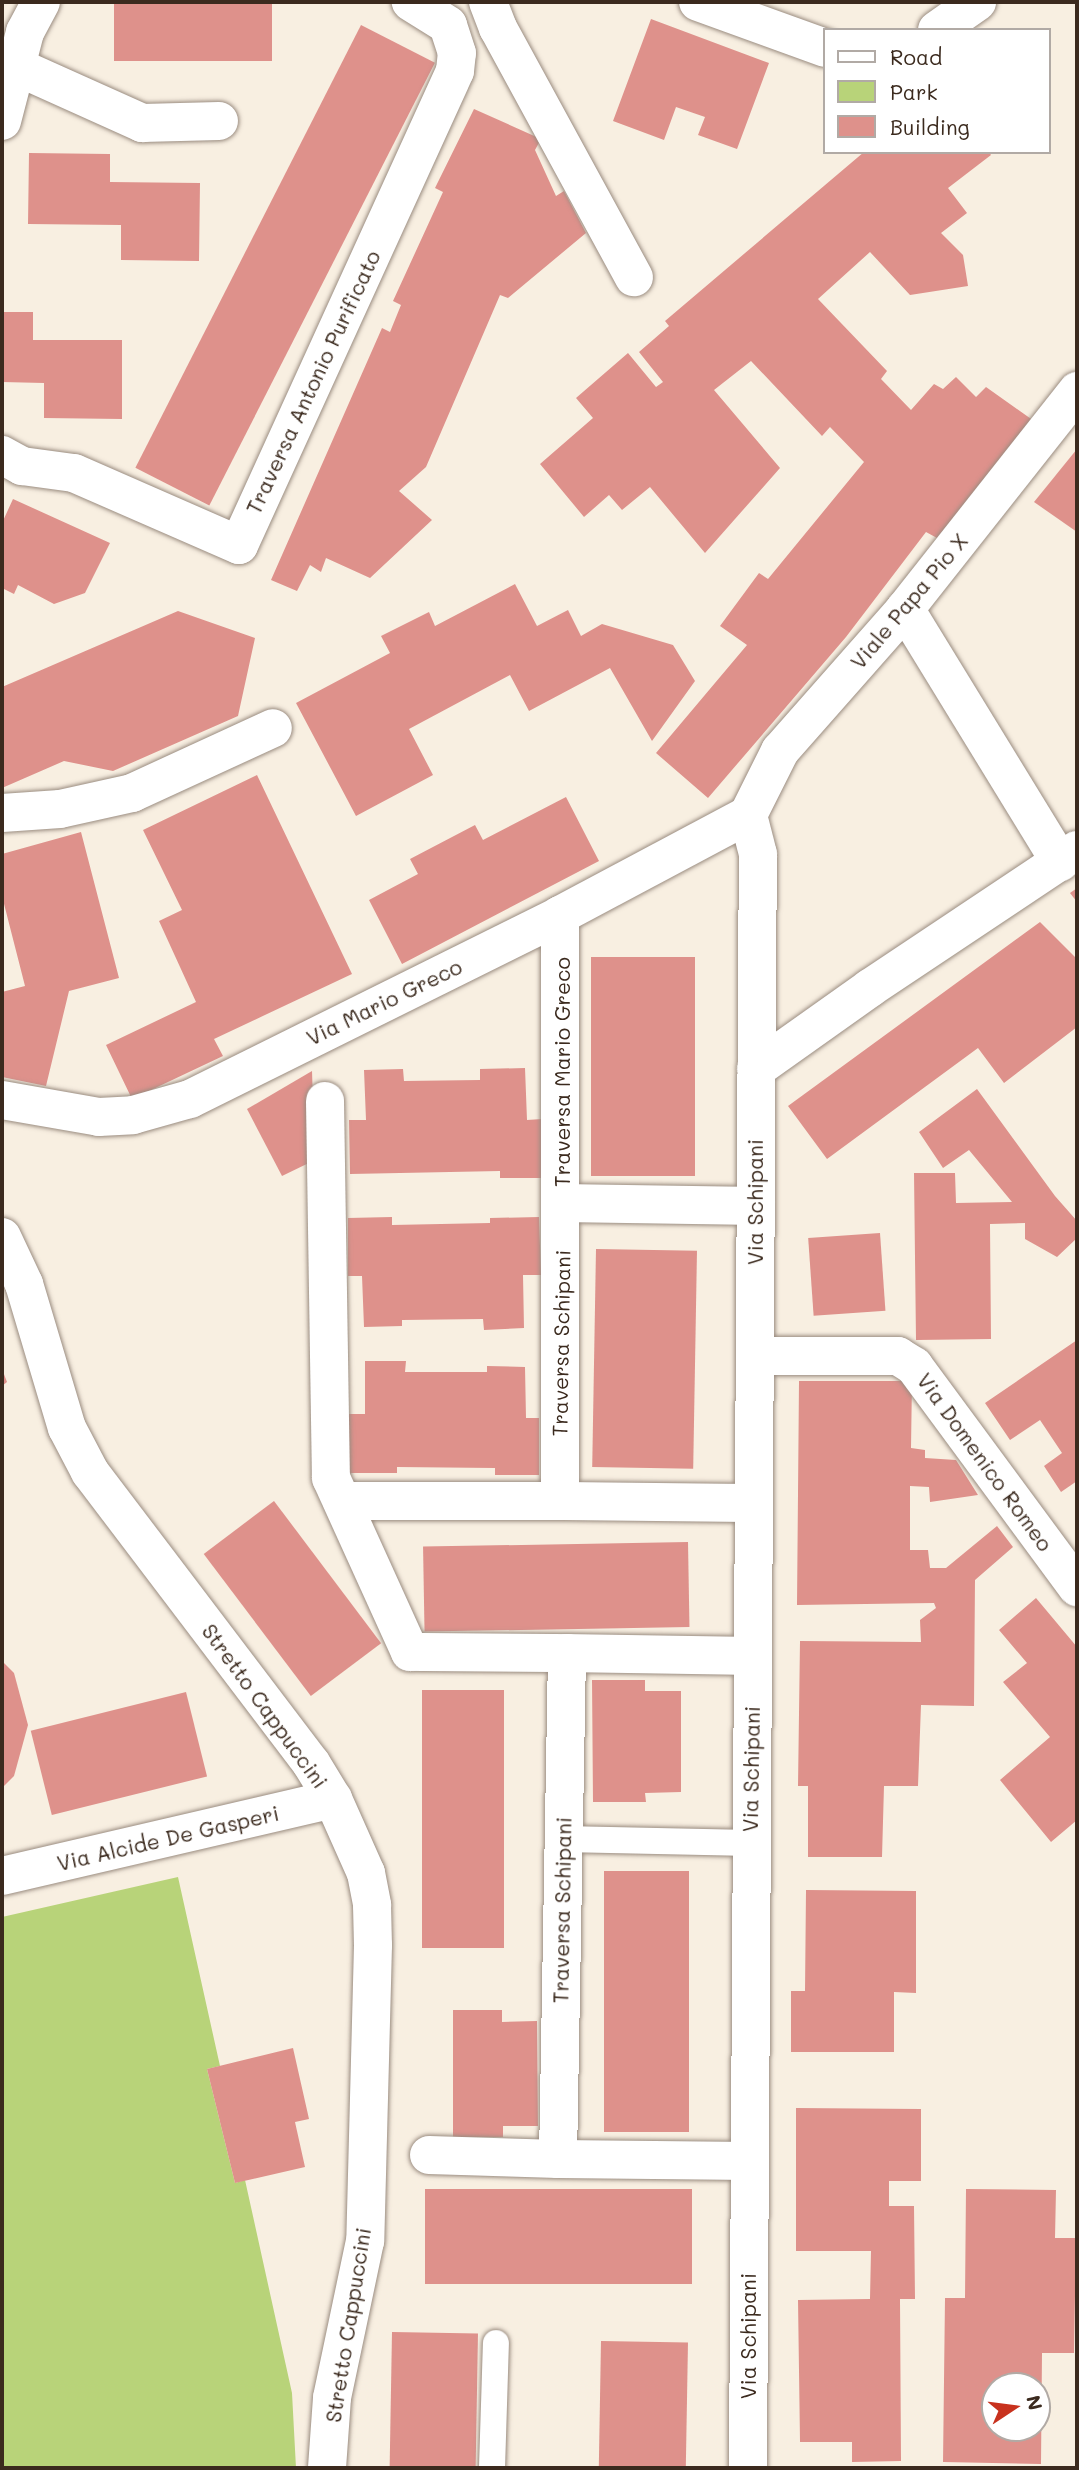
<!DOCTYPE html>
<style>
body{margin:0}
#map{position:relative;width:1079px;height:2470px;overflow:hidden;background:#f8efe1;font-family:Mali,sans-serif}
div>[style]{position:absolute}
.green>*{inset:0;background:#b8d379}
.building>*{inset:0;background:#de918b;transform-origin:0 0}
.roads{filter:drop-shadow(0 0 2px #9a8c80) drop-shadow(0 0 2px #9a8c80)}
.service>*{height:26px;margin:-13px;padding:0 13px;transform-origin:13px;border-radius:13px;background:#fff}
.minor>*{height:38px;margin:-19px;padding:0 19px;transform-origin:19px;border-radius:19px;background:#fff}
span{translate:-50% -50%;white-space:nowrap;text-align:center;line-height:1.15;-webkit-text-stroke:5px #fff;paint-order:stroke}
.street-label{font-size:21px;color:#3b2a1e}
.frame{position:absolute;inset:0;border:4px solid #3b2a1e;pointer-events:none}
.legend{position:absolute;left:823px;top:28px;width:228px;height:126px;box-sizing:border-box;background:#fff;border:2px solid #b1aaa5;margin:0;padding:9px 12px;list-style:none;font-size:21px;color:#3b2a1e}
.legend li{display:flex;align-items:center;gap:14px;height:35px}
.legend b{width:35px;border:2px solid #b1aaa5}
.north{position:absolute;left:981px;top:2372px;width:70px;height:70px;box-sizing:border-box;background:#fff;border:2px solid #b1aaa5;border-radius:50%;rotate:77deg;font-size:19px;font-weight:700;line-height:28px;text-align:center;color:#3b2a1e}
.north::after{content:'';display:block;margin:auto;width:24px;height:32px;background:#c8321e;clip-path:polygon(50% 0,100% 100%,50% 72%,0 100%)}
</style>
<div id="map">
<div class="green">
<div style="clip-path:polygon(178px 1877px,220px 2066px,207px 2069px,235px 2183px,245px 2180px,292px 2393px,296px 2468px,2px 2468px,2px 1917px)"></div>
</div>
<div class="building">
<div style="left:114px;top:2px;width:158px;height:59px"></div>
<div style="clip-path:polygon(651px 19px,769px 63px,737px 149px,698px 135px,705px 117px,676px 107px,664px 140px,613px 121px)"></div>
<div style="left:361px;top:25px;width:83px;height:497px;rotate:27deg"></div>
<div style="clip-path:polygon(474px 109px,541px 139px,535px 150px,556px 196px,564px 191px,586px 233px,508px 298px,500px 295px,426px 467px,399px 491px,432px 520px,370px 578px,326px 558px,321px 572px,310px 565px,297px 591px,271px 580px,382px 328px,390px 332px,401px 305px,393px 301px,443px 192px,435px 188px)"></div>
<div style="clip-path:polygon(864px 152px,989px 152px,991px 155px,948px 188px,967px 213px,941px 233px,963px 255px,968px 286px,910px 295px,870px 252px,818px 299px,887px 371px,881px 379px,911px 410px,934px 384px,943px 389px,956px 377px,976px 397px,986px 387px,1034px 421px,937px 538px,926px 532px,846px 637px,708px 798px,656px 753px,747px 645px,720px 626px,759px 573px,768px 579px,864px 462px,830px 427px,822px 436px,751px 361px,714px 390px,780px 468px,705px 553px,650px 487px,622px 510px,609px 495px,584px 517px,540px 464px,593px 418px,576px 398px,628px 353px,656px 387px,663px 382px,639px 352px,669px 326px,665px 321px)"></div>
<div style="clip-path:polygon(29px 153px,110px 154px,110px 182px,200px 183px,199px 261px,121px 260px,121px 225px,28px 224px)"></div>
<div style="clip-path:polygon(2px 312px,33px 312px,33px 340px,122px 340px,122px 419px,44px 418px,44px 383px,2px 382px)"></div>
<div style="clip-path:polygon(1077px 449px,1077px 532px,1034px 502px)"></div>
<div style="clip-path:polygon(13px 499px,110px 543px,85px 593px,54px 604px,18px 585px,14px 594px,2px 588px,2px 523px)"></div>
<div style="clip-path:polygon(515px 584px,537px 626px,568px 610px,581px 636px,602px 624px,673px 645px,695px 681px,652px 741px,610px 668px,529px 711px,510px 675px,409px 729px,433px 775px,356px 816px,296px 703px,390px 653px,381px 636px,429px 612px,435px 626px)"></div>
<div style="clip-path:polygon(178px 611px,255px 638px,238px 716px,113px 771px,64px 761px,2px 788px,2px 687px)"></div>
<div style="clip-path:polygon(257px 775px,352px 974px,214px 1039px,223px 1056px,132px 1099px,106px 1045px,196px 1002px,159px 921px,182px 910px,143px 830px)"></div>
<div style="clip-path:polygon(566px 797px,599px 861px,402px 964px,369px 900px,418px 874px,410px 859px,475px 825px,483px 840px)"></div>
<div style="clip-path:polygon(81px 832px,119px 978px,69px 991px,46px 1086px,2px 1077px,2px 992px,25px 986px,2px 896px,2px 854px)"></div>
<div style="clip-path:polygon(1077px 888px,1077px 902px,1070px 893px)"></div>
<div style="clip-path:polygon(1040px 922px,1077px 959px,1077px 1027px,1004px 1083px,978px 1048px,827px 1159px,788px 1106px)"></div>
<div style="left:695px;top:957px;width:219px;height:104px;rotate:90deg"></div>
<div style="clip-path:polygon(525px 1068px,527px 1120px,542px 1119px,544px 1178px,500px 1178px,500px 1171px,350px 1174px,349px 1120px,366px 1120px,364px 1070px,403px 1069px,404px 1081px,480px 1080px,480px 1069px)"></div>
<div style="clip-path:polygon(312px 1071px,315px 1160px,282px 1176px,247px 1109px)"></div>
<div style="clip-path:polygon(977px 1089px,1055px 1196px,1077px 1221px,1077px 1238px,1057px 1257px,1025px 1239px,1025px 1223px,990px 1224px,991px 1339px,916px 1340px,914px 1173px,955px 1173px,956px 1203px,1012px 1202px,969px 1150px,943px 1168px,919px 1132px)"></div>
<div style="clip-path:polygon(392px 1217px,392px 1225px,490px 1223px,490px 1218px,539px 1217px,541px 1275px,523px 1275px,524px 1328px,484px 1330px,483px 1319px,402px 1320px,402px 1326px,364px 1327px,362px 1276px,348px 1276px,348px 1218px)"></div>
<div style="left:880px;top:1233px;width:78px;height:72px;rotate:86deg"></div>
<div style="left:596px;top:1249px;width:101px;height:218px;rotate:1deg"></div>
<div style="clip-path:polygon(1077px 1340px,1077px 1481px,1061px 1492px,1044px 1466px,1062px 1453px,1040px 1420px,1010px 1440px,985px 1403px)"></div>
<div style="clip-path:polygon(365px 1361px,406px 1361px,405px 1372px,487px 1372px,487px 1366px,525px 1367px,526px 1418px,539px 1418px,539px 1475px,495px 1475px,495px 1468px,397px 1467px,397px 1473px,348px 1473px,347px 1414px,365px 1414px)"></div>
<div style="clip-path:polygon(2px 1369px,7px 1382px,2px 1386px)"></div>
<div style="clip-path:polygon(799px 1381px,912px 1381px,911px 1448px,925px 1450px,925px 1458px,956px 1460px,978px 1495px,930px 1502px,929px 1487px,910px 1486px,910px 1550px,928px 1550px,930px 1568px,946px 1568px,997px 1526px,1013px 1547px,975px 1580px,974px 1706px,921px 1705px,918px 1786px,884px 1786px,882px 1857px,808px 1857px,808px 1786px,798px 1786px,800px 1641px,921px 1642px,920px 1620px,936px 1608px,934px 1603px,797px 1605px)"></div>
<div style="left:274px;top:1501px;width:178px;height:88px;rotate:53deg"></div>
<div style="left:688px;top:1542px;width:85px;height:265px;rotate:89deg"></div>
<div style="clip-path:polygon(1036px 1598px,1077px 1647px,1077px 1820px,1051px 1842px,1000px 1780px,1050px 1737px,1003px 1682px,1027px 1663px,999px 1630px)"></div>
<div style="clip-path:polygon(2px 1661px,14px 1673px,28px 1725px,14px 1776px,2px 1788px)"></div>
<div style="clip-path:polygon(592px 1680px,645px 1680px,645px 1691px,681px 1691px,681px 1792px,645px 1793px,646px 1802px,593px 1802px)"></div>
<div style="left:422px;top:1690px;width:82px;height:258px"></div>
<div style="left:186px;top:1692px;width:87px;height:160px;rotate:76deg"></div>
<div style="left:689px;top:1871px;width:261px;height:85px;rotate:90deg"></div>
<div style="clip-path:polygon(806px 1890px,916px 1891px,916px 1993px,894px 1992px,894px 2052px,791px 2052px,791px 1991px,805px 1991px)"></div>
<div style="clip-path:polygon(453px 2010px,502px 2010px,502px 2022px,537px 2021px,538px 2126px,503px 2126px,503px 2137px,453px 2137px)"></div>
<div style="clip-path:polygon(293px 2048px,309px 2119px,295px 2122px,305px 2167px,235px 2183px,207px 2069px)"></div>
<div style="clip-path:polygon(796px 2108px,921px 2109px,921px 2181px,889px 2181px,889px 2206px,914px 2206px,915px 2299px,900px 2299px,901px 2461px,852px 2462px,852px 2442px,800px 2442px,798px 2300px,870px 2299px,871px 2251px,796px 2251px)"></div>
<div style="left:425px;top:2189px;width:267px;height:95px"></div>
<div style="clip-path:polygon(evenodd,966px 2189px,1056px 2190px,1055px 2238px,1076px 2238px,1074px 2353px,1042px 2353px,1041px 2464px,943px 2462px,945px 2298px,965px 2298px,966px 2189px,995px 2386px,1037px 2386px,1037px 2428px,995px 2428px,995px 2386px)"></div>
<div style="left:392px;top:2332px;width:86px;height:136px;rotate:1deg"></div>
<div style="left:601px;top:2341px;width:87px;height:127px;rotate:1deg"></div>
</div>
<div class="roads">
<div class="service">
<div style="left:564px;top:1839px;width:186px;rotate:1.2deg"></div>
<div style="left:492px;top:2468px;width:125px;rotate:-88.2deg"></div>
</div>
<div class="minor">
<div style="left:488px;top:2px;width:28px;rotate:69deg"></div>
<div style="left:498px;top:28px;width:284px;rotate:61.4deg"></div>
<div style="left:698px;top:2px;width:135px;rotate:19.9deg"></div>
<div style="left:937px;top:30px;width:49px;rotate:-35deg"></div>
<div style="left:2px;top:60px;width:154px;rotate:24.2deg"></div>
<div style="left:142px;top:123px;width:77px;rotate:-1.5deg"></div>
<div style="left:2px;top:121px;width:92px;rotate:-75.5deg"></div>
<div style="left:25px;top:32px;width:34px;rotate:-62deg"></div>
<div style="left:2px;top:455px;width:23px;rotate:29deg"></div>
<div style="left:22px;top:466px;width:52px;rotate:7.7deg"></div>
<div style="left:74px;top:473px;width:180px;rotate:23.6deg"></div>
<div style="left:239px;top:545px;width:521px;rotate:-65.5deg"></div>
<div style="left:455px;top:71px;width:18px;rotate:-84deg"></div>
<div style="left:457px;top:53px;width:29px;rotate:-108deg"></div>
<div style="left:448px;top:25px;width:44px;rotate:-148.1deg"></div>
<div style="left:905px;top:609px;width:297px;rotate:58.5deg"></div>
<div style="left:2px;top:813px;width:58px;rotate:-3.9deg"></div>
<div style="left:60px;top:809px;width:74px;rotate:-12.5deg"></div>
<div style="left:132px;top:793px;width:155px;rotate:-24.7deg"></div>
<div style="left:748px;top:815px;width:72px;rotate:-63.4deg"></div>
<div style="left:780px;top:751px;width:189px;rotate:-48.6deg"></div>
<div style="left:905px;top:609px;width:278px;rotate:-51.7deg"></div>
<div style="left:560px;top:915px;width:586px;rotate:90deg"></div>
<div style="left:560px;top:1501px;width:192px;rotate:0.6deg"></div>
<div style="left:756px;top:1069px;width:140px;rotate:-35.4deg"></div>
<div style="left:870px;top:988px;width:249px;rotate:-33.7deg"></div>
<div style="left:2px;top:1100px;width:98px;rotate:9.9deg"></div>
<div style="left:99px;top:1117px;width:34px;rotate:-3deg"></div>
<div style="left:133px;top:1115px;width:59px;rotate:-15.7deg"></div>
<div style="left:190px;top:1099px;width:413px;rotate:-26.4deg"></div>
<div style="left:560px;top:915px;width:213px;rotate:-28deg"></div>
<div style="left:325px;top:1101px;width:377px;rotate:89.1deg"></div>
<div style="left:331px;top:1478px;width:191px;rotate:65.6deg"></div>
<div style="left:410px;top:1652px;width:157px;rotate:0.4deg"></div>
<div style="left:563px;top:1203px;width:193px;rotate:0.9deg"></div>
<div style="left:2px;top:1237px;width:52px;rotate:64.9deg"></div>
<div style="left:24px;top:1284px;width:150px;rotate:73.4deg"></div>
<div style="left:67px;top:1428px;width:50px;rotate:62.4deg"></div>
<div style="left:90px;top:1472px;width:365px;rotate:52.8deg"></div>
<div style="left:311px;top:1763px;width:42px;rotate:58.6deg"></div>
<div style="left:333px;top:1799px;width:81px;rotate:66deg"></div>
<div style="left:366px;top:1873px;width:33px;rotate:79deg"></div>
<div style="left:372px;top:1905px;width:40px;rotate:88.6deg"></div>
<div style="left:373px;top:1945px;width:296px;rotate:91.5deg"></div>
<div style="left:365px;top:2241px;width:160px;rotate:101.9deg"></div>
<div style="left:332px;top:2398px;width:70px;rotate:94.1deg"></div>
<div style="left:755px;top:1356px;width:143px"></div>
<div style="left:898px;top:1356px;width:19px;rotate:32deg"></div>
<div style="left:914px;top:1366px;width:275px;rotate:53.6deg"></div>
<div style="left:342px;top:1501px;width:218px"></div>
<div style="left:2px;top:1876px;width:340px;rotate:-13.1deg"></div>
<div style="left:429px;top:2155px;width:129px;rotate:1.8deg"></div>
<div style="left:750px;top:2161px;width:192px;rotate:-179.4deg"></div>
<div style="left:558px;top:2159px;width:506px;rotate:-88.98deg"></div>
<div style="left:567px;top:1653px;width:185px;rotate:0.9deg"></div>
<div style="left:748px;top:2468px;width:1614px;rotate:-89.65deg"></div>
<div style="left:758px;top:854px;width:40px;rotate:-104.4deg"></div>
</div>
</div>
<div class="street-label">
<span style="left:313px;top:382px;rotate:-65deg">Traversa Antonio Purificato</span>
<span style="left:909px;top:601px;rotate:-50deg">Viale Papa Pio X</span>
<span style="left:384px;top:1002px;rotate:-26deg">Via Mario Greco</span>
<span style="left:562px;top:1072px;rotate:-90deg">Traversa Mario Greco</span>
<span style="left:755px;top:1202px;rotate:-90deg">Via Schipani</span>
<span style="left:561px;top:1343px;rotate:-89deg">Traversa Schipani</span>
<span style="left:985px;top:1462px;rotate:54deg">Via Domenico Romeo</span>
<span style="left:265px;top:1706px;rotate:54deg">Stretto Cappuccini</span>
<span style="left:751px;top:1769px;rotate:-89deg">Via Schipani</span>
<span style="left:168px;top:1838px;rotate:-13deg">Via Alcide De Gasperi</span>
<span style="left:562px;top:1910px;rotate:-89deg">Traversa Schipani</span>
<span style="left:348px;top:2325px;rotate:-81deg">Stretto Cappuccini</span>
<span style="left:748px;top:2336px;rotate:-90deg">Via Schipani</span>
</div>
<div class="frame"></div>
<ul class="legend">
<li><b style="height:9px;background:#fff"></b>Road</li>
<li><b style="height:19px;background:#b8d379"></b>Park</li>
<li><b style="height:19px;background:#de918b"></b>Building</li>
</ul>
<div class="north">N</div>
</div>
